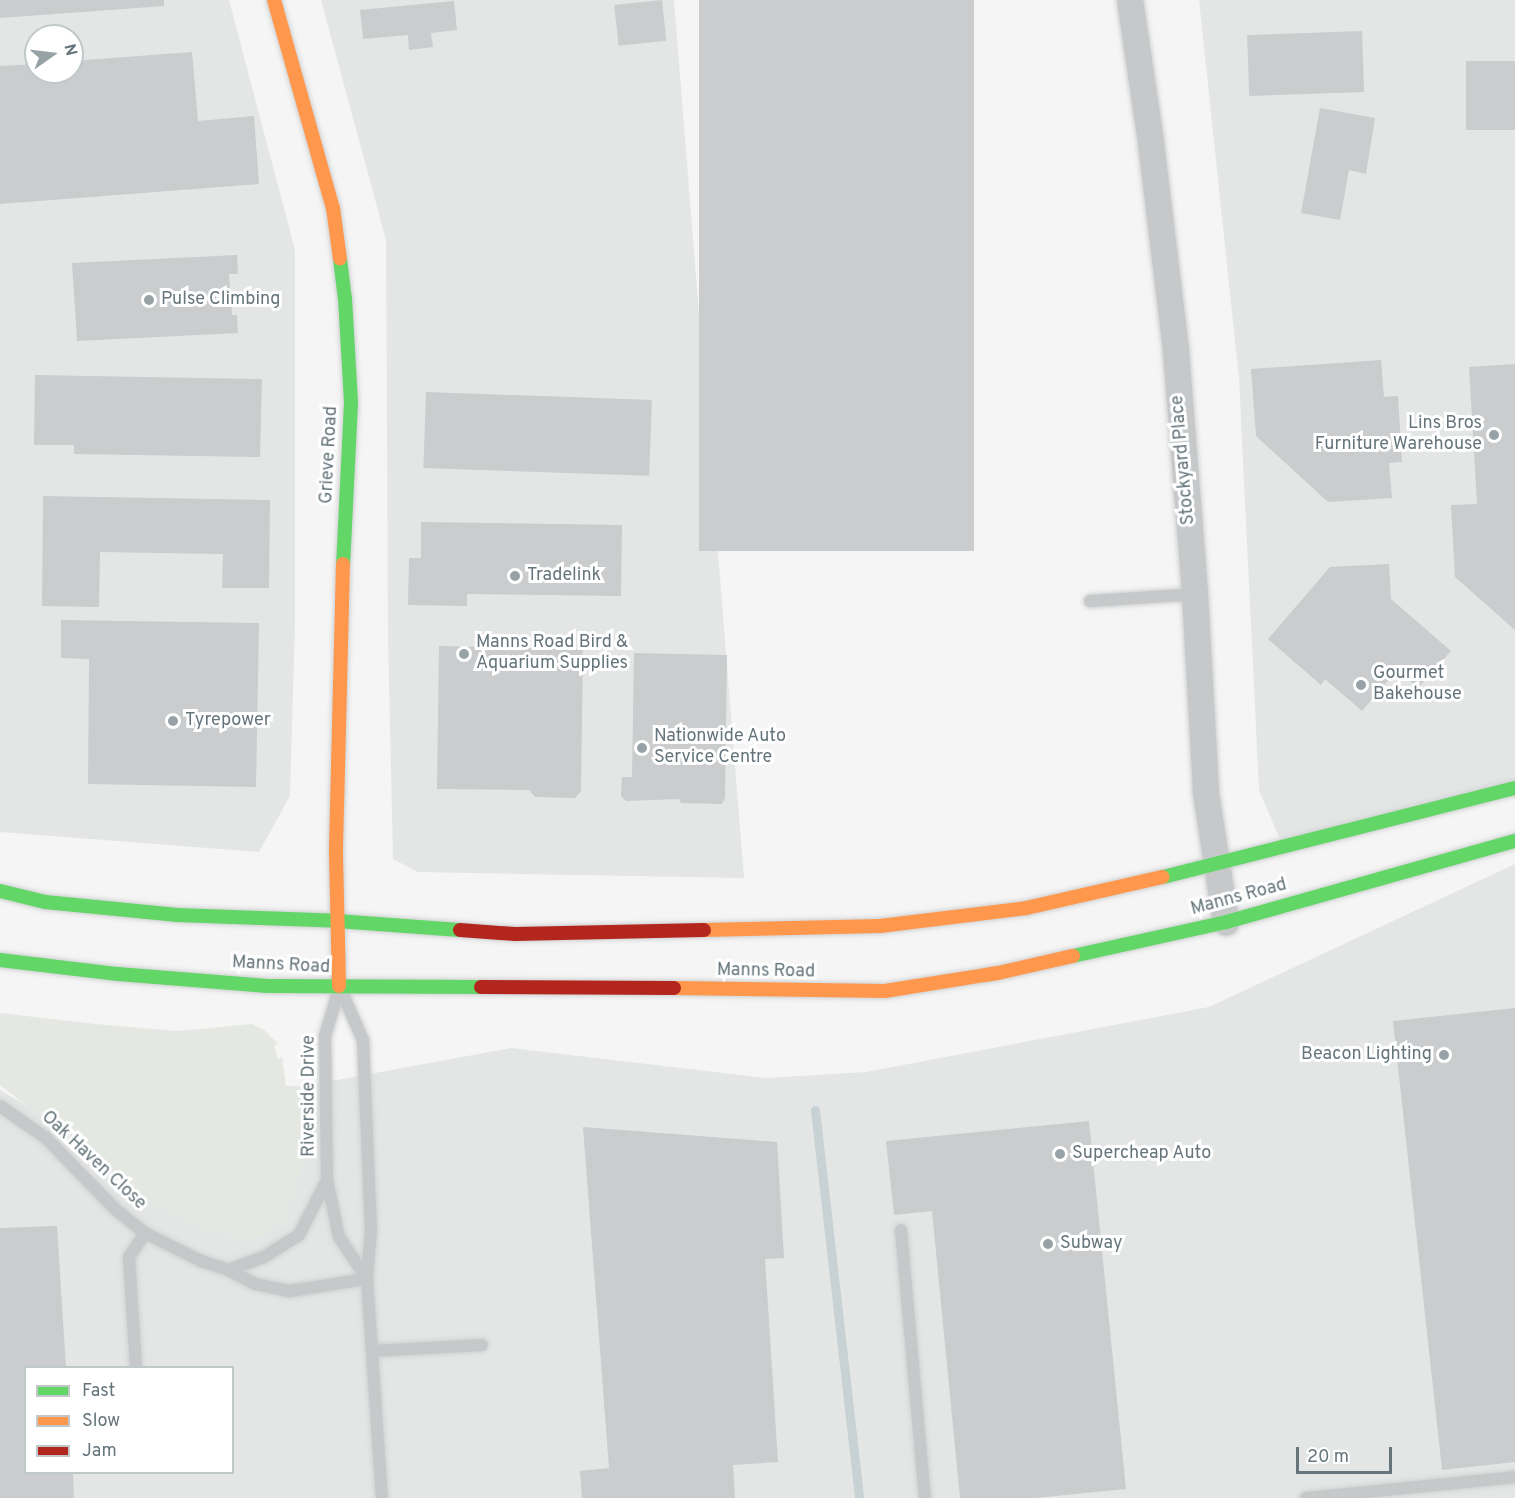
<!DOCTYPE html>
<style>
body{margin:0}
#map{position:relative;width:1515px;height:1498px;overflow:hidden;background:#f5f5f5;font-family:Overpass,sans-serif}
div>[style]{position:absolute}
.built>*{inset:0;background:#e4e6e5}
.green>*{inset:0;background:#e4e7e2}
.stream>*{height:9px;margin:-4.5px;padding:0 4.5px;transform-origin:4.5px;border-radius:4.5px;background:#c8d1d3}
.building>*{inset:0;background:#cbcccd;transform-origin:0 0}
.roads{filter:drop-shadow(0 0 2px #d0d1d2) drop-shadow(0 0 2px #d0d1d2)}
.lane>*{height:12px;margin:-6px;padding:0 6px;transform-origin:6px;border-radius:6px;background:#c6c8c9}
.street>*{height:26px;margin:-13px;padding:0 13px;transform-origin:13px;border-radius:13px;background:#c6c8c9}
.fast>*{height:14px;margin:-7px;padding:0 7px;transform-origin:7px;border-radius:7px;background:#63d668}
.slow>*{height:14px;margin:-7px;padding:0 7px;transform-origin:7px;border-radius:7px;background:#ff974d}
.jam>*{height:14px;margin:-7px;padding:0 7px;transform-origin:7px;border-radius:7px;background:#b3261e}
.dots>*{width:16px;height:16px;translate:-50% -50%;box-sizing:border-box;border:3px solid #fff;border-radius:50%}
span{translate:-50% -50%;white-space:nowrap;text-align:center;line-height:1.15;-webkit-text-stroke:6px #fff;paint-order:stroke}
.poi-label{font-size:18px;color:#65757b}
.left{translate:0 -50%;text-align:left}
.right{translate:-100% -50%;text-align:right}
.street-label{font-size:18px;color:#65757b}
.legend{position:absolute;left:24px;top:1366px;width:210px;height:108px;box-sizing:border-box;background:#fff;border:2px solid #c1c8ca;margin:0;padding:8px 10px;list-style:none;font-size:18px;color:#65757b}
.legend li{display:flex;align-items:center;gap:12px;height:30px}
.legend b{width:30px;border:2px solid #c1c8ca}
.north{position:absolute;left:24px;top:24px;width:60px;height:60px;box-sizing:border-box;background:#fff;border:2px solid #c1c8ca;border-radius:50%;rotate:76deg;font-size:16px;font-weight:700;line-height:24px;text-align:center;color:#65757b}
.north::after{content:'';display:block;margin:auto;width:21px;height:27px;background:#97a2a6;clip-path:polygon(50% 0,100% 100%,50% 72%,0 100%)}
.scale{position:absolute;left:1296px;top:1447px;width:96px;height:27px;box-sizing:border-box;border:3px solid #65757b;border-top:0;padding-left:8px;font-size:18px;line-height:21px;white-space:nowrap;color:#65757b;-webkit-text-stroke:4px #fff;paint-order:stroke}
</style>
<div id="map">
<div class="built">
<div style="clip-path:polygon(evenodd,0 0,229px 0,295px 250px,295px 624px,290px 796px,259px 852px,0 832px,0 0,36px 36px,72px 36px,72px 72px,36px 72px,36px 36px)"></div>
<div style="clip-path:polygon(321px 0,674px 0,744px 878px,418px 872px,393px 859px,388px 637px,386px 240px)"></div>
<div style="clip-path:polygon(1199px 0,1515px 0,1515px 781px,1281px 842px,1259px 790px,1239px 379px)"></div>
<div style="clip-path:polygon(evenodd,1515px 864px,1515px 1498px,0 1498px,0 1090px,41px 1114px,306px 1139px,304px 1086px,511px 1048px,766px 1078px,866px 1072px,1209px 1007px,1515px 864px,26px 1368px,232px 1368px,232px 1472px,26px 1472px,26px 1368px)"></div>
</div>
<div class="green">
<div style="clip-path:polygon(0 1013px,95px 1024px,178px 1031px,252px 1024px,263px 1029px,278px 1044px,274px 1046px,278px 1059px,282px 1057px,286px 1086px,304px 1086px,306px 1139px,297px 1188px,285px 1219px,266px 1235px,244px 1239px,207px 1230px,154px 1204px,0 1085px)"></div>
</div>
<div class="stream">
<div style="left:815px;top:1110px;width:390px;rotate:83.5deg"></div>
</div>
<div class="building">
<div style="clip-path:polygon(0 0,164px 0,164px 6px,0 18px)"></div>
<div style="left:662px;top:0;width:41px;height:48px;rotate:84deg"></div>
<div style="left:699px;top:0;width:275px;height:551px"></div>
<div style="clip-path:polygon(454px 1px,457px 30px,431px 33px,433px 47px,409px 50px,408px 35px,363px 39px,360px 10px)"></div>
<div style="left:1362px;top:31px;width:61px;height:115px;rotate:88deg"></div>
<div style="clip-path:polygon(192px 52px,198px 121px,254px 116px,259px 184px,0 204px,0 66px,36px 64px,36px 72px,72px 72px,72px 61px)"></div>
<div style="left:1515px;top:61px;width:69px;height:49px;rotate:90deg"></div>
<div style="clip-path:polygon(1320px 108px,1375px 118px,1366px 174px,1349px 170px,1340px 220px,1301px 213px)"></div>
<div style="clip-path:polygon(237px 255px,238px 274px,229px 274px,232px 315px,237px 315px,238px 333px,77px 341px,72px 263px)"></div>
<div style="clip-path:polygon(1381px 360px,1384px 397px,1398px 396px,1402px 462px,1389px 463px,1392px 498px,1328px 502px,1256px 436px,1251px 369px)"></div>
<div style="clip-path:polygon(1515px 364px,1515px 630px,1455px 577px,1451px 505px,1477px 504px,1469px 367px)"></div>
<div style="clip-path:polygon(35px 375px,262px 379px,260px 457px,74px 454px,74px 445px,34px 445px)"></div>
<div style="left:426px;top:392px;width:226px;height:76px;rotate:2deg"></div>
<div style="clip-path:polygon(43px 496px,270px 500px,269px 588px,222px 588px,223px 554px,100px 552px,99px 607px,42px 606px)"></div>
<div style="clip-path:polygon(421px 522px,622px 525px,621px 596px,467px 594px,467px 606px,408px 605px,409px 558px,421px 558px)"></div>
<div style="clip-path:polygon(1389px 564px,1391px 599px,1451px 651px,1418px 688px,1397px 670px,1362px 711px,1325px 679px,1321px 685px,1268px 639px,1330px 567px)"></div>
<div style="clip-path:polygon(61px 620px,259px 623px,256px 787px,88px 784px,89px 659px,61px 658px)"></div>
<div style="clip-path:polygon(439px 646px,583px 649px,581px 791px,575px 798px,535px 797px,529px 790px,437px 789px)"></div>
<div style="clip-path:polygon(634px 653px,727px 655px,725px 798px,722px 804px,681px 803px,679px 799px,626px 801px,621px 796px,622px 777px,632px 777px)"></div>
<div style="clip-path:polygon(1515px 1008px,1515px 1462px,1442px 1470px,1393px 1021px)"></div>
<div style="clip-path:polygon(1089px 1121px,1126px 1489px,1035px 1498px,960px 1498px,932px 1211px,894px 1215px,886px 1141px)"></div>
<div style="clip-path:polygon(583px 1127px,777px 1142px,784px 1258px,765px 1259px,778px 1462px,733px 1465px,735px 1498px,582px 1498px,580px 1471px,609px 1468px)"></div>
<div style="clip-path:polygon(57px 1226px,66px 1368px,26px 1368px,26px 1472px,73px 1472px,74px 1498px,0 1498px,0 1228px)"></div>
</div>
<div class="roads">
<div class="lane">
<div style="left:1090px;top:601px;width:105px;rotate:-3.8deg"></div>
<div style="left:339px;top:989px;width:49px;rotate:106.6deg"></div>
<div style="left:325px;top:1036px;width:144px;rotate:89.2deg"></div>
<div style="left:327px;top:1180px;width:58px;rotate:78.1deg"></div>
<div style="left:339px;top:1237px;width:50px;rotate:56.3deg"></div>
<div style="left:341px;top:990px;width:55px;rotate:66.3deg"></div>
<div style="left:363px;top:1040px;width:190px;rotate:87.6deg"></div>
<div style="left:371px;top:1230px;width:49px;rotate:94.7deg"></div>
<div style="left:367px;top:1279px;width:220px;rotate:86.1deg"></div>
<div style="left:0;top:1106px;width:56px;rotate:34.8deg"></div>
<div style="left:46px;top:1138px;width:99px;rotate:45.8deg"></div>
<div style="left:115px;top:1209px;width:38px;rotate:39deg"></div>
<div style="left:145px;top:1233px;width:63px;rotate:26.6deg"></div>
<div style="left:201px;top:1261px;width:28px;rotate:18deg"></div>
<div style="left:228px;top:1270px;width:31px;rotate:27deg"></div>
<div style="left:256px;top:1284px;width:35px;rotate:12deg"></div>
<div style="left:290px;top:1291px;width:78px;rotate:-8.9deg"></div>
<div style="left:901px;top:1230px;width:269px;rotate:84.9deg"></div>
<div style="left:228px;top:1270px;width:38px;rotate:-20deg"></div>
<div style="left:264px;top:1257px;width:41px;rotate:-32.2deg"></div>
<div style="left:299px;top:1235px;width:62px;rotate:-63deg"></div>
<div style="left:372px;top:1351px;width:110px;rotate:-3.1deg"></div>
<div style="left:136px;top:1368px;width:111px;rotate:-93.6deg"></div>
<div style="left:129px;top:1257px;width:29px;rotate:-56deg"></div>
<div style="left:1306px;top:1498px;width:210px;rotate:-5.7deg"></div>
</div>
<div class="street">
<div style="left:1130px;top:0;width:145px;rotate:81.6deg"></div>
<div style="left:1151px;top:143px;width:209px;rotate:83.1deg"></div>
<div style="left:1176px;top:351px;width:244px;rotate:85.5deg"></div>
<div style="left:1195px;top:594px;width:199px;rotate:86.8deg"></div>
<div style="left:1206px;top:793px;width:131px;rotate:81.2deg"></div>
</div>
<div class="fast">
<div style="left:340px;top:259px;width:39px;rotate:83deg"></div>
<div style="left:345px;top:298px;width:105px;rotate:86.7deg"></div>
<div style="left:351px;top:403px;width:161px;rotate:92.8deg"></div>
<div style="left:1163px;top:877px;width:363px;rotate:-14.2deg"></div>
<div style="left:0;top:891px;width:46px;rotate:13.7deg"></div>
<div style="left:45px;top:902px;width:133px;rotate:5.6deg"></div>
<div style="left:177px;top:915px;width:160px;rotate:2.1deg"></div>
<div style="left:337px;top:921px;width:123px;rotate:4.2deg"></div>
<div style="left:1073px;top:956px;width:157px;rotate:-12.5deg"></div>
<div style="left:1226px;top:922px;width:300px;rotate:-15.7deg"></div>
<div style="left:0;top:960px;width:119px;rotate:6.8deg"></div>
<div style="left:118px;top:974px;width:150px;rotate:4.6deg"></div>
<div style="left:268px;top:986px;width:213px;rotate:0.3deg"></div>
</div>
<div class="slow">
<div style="left:274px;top:0;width:216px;rotate:74.2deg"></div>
<div style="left:333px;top:208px;width:51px;rotate:82.2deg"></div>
<div style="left:704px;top:930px;width:176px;rotate:-1.3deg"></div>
<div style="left:880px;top:926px;width:147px;rotate:-7deg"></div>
<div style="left:1026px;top:908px;width:140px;rotate:-12.8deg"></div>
<div style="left:339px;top:986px;width:137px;rotate:-91.3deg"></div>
<div style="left:336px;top:849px;width:285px;rotate:-88.6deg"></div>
<div style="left:674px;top:988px;width:211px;rotate:0.8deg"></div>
<div style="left:885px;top:991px;width:114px;rotate:-9.1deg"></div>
<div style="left:998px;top:973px;width:77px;rotate:-12.8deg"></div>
</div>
<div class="jam">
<div style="left:460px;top:930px;width:55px;rotate:4.2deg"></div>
<div style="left:515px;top:934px;width:189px;rotate:-1.2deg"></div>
<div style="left:481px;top:987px;width:193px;rotate:0.3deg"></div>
</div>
</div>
<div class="dots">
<div style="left:149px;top:300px;background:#97a2a6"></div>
<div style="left:1494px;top:435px;background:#97a2a6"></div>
<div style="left:515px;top:576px;background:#97a2a6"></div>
<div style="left:464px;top:654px;background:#97a2a6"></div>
<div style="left:1361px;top:685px;background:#97a2a6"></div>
<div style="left:173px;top:721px;background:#97a2a6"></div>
<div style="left:642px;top:748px;background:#97a2a6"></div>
<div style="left:1444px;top:1055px;background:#97a2a6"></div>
<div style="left:1060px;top:1154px;background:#97a2a6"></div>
<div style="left:1048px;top:1244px;background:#97a2a6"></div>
</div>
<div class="poi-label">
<span class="left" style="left:161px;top:300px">Pulse Climbing</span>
<span class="right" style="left:1482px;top:435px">Lins Bros<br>Furniture Warehouse</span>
<span class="left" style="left:527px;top:576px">Tradelink</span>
<span class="left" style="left:476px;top:654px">Manns Road Bird &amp;<br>Aquarium Supplies</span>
<span class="left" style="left:1373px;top:685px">Gourmet<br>Bakehouse</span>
<span class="left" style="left:185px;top:721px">Tyrepower</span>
<span class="left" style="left:654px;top:748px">Nationwide Auto<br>Service Centre</span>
<span class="right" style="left:1432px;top:1055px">Beacon Lighting</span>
<span class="left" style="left:1072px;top:1154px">Supercheap Auto</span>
<span class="left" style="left:1060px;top:1244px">Subway</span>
</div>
<div class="street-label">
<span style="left:330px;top:455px;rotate:-87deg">Grieve Road</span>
<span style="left:1184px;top:460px;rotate:-95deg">Stockyard Place</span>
<span style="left:1239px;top:898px;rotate:-15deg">Manns Road</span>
<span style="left:281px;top:966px;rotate:3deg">Manns Road</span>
<span style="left:766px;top:972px;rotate:1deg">Manns Road</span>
<span style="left:310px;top:1096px;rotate:-90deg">Riverside Drive</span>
<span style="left:93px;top:1161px;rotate:43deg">Oak Haven Close</span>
</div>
<ul class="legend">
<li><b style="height:8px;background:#63d668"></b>Fast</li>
<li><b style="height:8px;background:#ff974d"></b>Slow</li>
<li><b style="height:8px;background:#b3261e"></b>Jam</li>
</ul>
<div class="north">N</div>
<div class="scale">20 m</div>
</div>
